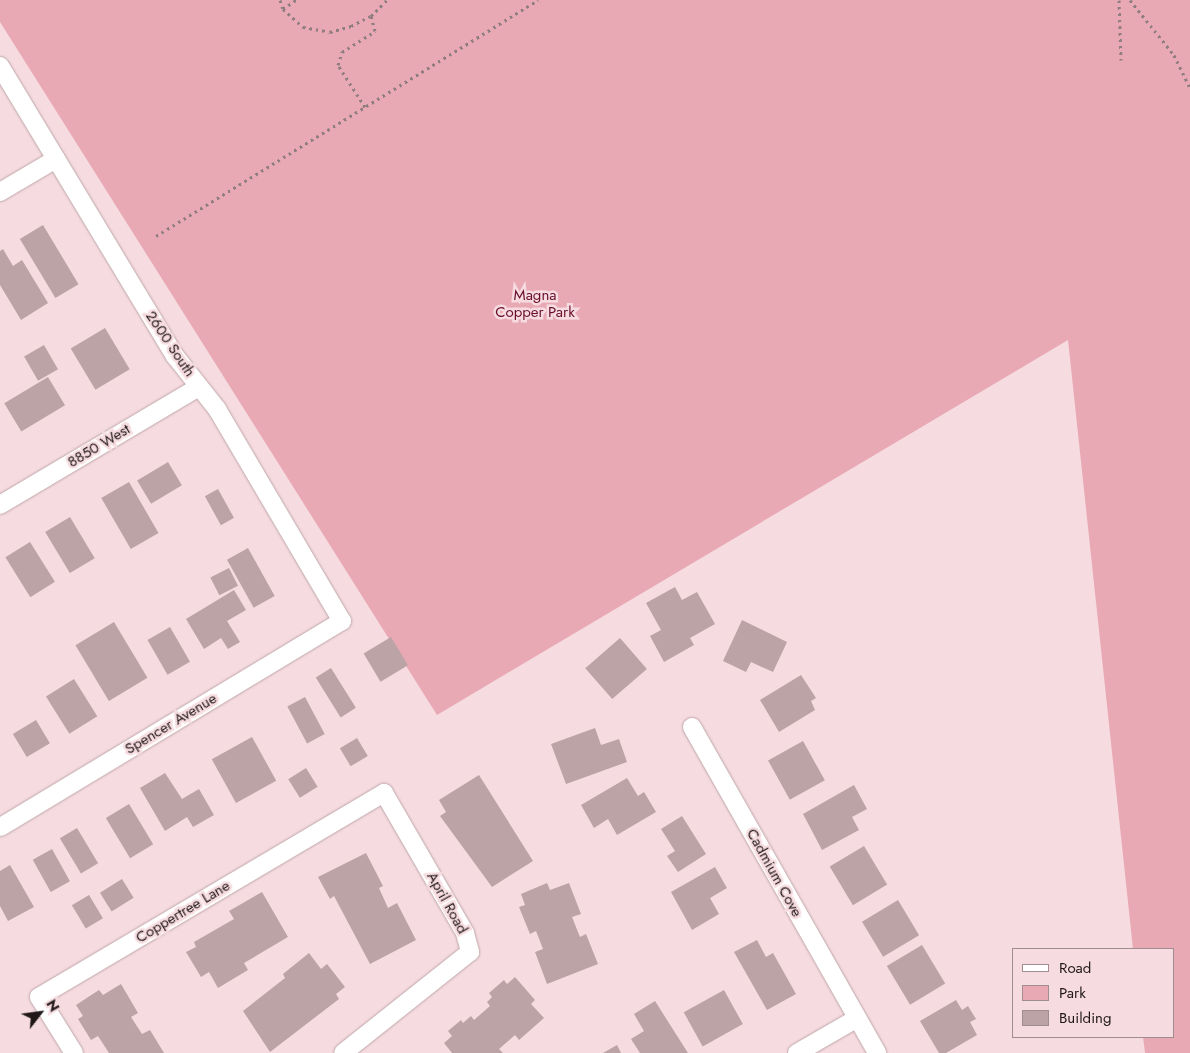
<!DOCTYPE html>
<style>
body{margin:0}
#map{position:relative;width:1190px;height:1053px;overflow:hidden;background:#f6dce0;font-family:Jost,sans-serif}
div>[style]{position:absolute}
.green>*{inset:0;background:#e8a9b4}
.building>*{inset:0;background:#bba3a6;transform-origin:0 0}
.path>*{height:3px;margin-top:-1.5px;transform-origin:0;background:repeating-linear-gradient(90deg,#8f7d80 0 2.5px,transparent 0 6.5px)}
.roads{filter:drop-shadow(0 0 1px #bfa6aa) drop-shadow(0 0 1px #bfa6aa)}
.street>*{height:18px;margin:-9px;padding:0 9px;transform-origin:9px;border-radius:9px;background:#fff}
span{translate:-50% -50%;white-space:nowrap;text-align:center;line-height:1.15;-webkit-text-stroke:5px #f6dce0;paint-order:stroke}
.park-label{font-size:15px;color:#690e2d}
.street-label{font-size:15px;color:#201718}
.legend{position:absolute;left:1012px;top:948px;width:162px;height:90px;box-sizing:border-box;background:#f6dce0;border:1px solid #a08d90;margin:0;padding:6px 9px;list-style:none;font-size:15px;color:#201718}
.legend li{display:flex;align-items:center;gap:10px;height:25px}
.legend b{width:25px;border:1px solid #a08d90}
.north{position:absolute;left:15px;top:988px;width:50px;height:50px;-webkit-text-stroke:4px #f6dce0;paint-order:stroke;rotate:60deg;font-size:14px;font-weight:700;line-height:20px;text-align:center;color:#201718}
.north::after{content:'';display:block;margin:auto;width:18px;height:22px;background:#201718;clip-path:polygon(50% 0,100% 100%,50% 72%,0 100%)}
</style>
<div id="map">
<div class="green">
<div style="clip-path:polygon(0 0,1190px 0,1190px 1053px,1145px 1053px,1143px 1037px,1174px 1037px,1174px 949px,1133px 949px,1068px 340px,437px 715px,0 22px)"></div>
</div>
<div class="building">
<div style="left:43px;top:225px;width:69px;height:27px;rotate:59deg"></div>
<div style="clip-path:polygon(3px 249px,13px 266px,22px 260px,48px 303px,21px 320px,0 285px,0 251px)"></div>
<div style="left:105px;top:328px;width:48px;height:40px;rotate:59deg"></div>
<div style="left:44px;top:345px;width:28px;height:23px;rotate:60deg"></div>
<div style="left:48px;top:377px;width:33px;height:51px;rotate:59deg"></div>
<div style="left:168px;top:462px;width:27px;height:36px;rotate:59deg"></div>
<div style="left:129px;top:482px;width:59px;height:32px;rotate:60deg"></div>
<div style="left:218px;top:489px;width:33px;height:15px;rotate:61deg"></div>
<div style="left:70px;top:517px;width:48px;height:29px;rotate:59deg"></div>
<div style="left:30px;top:542px;width:47px;height:29px;rotate:58deg"></div>
<div style="left:248px;top:548px;width:55px;height:24px;rotate:61deg"></div>
<div style="left:229px;top:568px;width:20px;height:21px;rotate:63deg"></div>
<div style="clip-path:polygon(675px 587px,682px 600px,697px 592px,715px 624px,690px 638px,694px 645px,664px 662px,650px 636px,661px 630px,646px 603px)"></div>
<div style="clip-path:polygon(234px 590px,246px 610px,227px 621px,240px 642px,228px 649px,221px 638px,204px 649px,186px 619px)"></div>
<div style="clip-path:polygon(742px 620px,787px 642px,773px 672px,751px 662px,746px 672px,723px 661px)"></div>
<div style="left:114px;top:622px;width:65px;height:45px;rotate:59deg"></div>
<div style="left:170px;top:627px;width:40px;height:26px;rotate:60deg"></div>
<div style="left:391px;top:637px;width:33px;height:32px;rotate:59deg"></div>
<div style="left:620px;top:638px;width:41px;height:46px;rotate:49deg"></div>
<div style="left:331px;top:668px;width:47px;height:18px;rotate:58deg"></div>
<div style="clip-path:polygon(801px 675px,816px 698px,811px 701px,815px 710px,779px 732px,760px 700px)"></div>
<div style="left:74px;top:679px;width:44px;height:33px;rotate:58deg"></div>
<div style="left:305px;top:697px;width:42px;height:20px;rotate:62deg"></div>
<div style="left:36px;top:720px;width:27px;height:27px;rotate:59deg"></div>
<div style="clip-path:polygon(595px 728px,601px 745px,619px 739px,627px 762px,566px 784px,551px 744px)"></div>
<div style="left:252px;top:737px;width:50px;height:46px;rotate:61deg"></div>
<div style="left:357px;top:738px;width:21px;height:20px;rotate:59deg"></div>
<div style="left:803px;top:741px;width:45px;height:40px;rotate:61deg"></div>
<div style="left:306px;top:768px;width:22px;height:21px;rotate:58deg"></div>
<div style="clip-path:polygon(165px 773px,182px 799px,199px 789px,214px 815px,193px 827px,187px 817px,165px 831px,140px 788px)"></div>
<div style="clip-path:polygon(479px 775px,533px 861px,492px 887px,440px 816px,446px 812px,439px 800px)"></div>
<div style="clip-path:polygon(627px 778px,638px 796px,644px 792px,656px 812px,617px 835px,608px 819px,594px 828px,581px 805px)"></div>
<div style="clip-path:polygon(854px 785px,867px 809px,852px 817px,859px 830px,822px 850px,803px 814px)"></div>
<div style="left:129px;top:804px;width:47px;height:27px;rotate:59deg"></div>
<div style="clip-path:polygon(682px 816px,706px 854px,678px 872px,667px 856px,675px 851px,661px 829px)"></div>
<div style="left:77px;top:828px;width:41px;height:20px;rotate:59deg"></div>
<div style="left:864px;top:846px;width:45px;height:40px;rotate:59deg"></div>
<div style="left:52px;top:849px;width:37px;height:22px;rotate:61deg"></div>
<div style="clip-path:polygon(366px 853px,383px 886px,379px 888px,388px 908px,397px 903px,416px 940px,370px 964px,334px 896px,330px 899px,318px 877px)"></div>
<div style="clip-path:polygon(10px 865px,34px 907px,8px 921px,0 906px,0 871px)"></div>
<div style="clip-path:polygon(715px 867px,727px 888px,710px 898px,719px 914px,692px 930px,671px 892px)"></div>
<div style="left:122px;top:879px;width:22px;height:26px;rotate:58deg"></div>
<div style="clip-path:polygon(547px 883px,550px 890px,569px 883px,581px 914px,572px 917px,580px 937px,586px 934px,598px 964px,547px 984px,535px 952px,543px 949px,536px 931px,530px 934px,519px 907px,525px 905px,521px 894px)"></div>
<div style="clip-path:polygon(262px 892px,288px 937px,244px 963px,248px 970px,218px 988px,209px 972px,201px 977px,186px 952px,196px 947px,194px 942px,234px 919px,229px 911px)"></div>
<div style="left:89px;top:895px;width:27px;height:20px;rotate:59deg"></div>
<div style="left:898px;top:900px;width:41px;height:42px;rotate:59deg"></div>
<div style="clip-path:polygon(757px 940px,766px 957px,773px 953px,796px 994px,767px 1010px,734px 952px)"></div>
<div style="left:922px;top:945px;width:45px;height:41px;rotate:59deg"></div>
<div style="clip-path:polygon(309px 953px,321px 969px,327px 964px,345px 987px,336px 994px,339px 999px,270px 1052px,243px 1011px,285px 978px,283px 974px)"></div>
<div style="clip-path:polygon(515px 977px,535px 1000px,531px 1004px,544px 1018px,519px 1040px,515px 1035px,499px 1049px,503px 1053px,452px 1053px,444px 1043px,452px 1036px,448px 1031px,461px 1020px,463px 1023px,471px 1016px,474px 1020px,490px 1006px,487px 1002px,492px 997px,489px 993px,504px 980px,507px 984px)"></div>
<div style="clip-path:polygon(121px 984px,138px 1013px,131px 1017px,142px 1034px,150px 1030px,164px 1053px,109px 1053px,98px 1036px,91px 1040px,78px 1019px,83px 1016px,76px 1005px,99px 990px,103px 995px)"></div>
<div style="left:724px;top:990px;width:39px;height:46px;rotate:61deg"></div>
<div style="clip-path:polygon(956px 1000px,962px 1010px,968px 1006px,976px 1019px,970px 1022px,977px 1035px,946px 1053px,939px 1053px,920px 1021px)"></div>
<div style="clip-path:polygon(655px 1001px,688px 1053px,640px 1053px,631px 1039px,644px 1031px,634px 1014px)"></div>
<div style="clip-path:polygon(617px 1045px,621px 1053px,603px 1053px)"></div>
</div>
<div class="path">
<div style="left:280px;top:0;width:9px;rotate:72deg"></div>
<div style="left:283px;top:9px;width:27px;rotate:42deg"></div>
<div style="left:303px;top:27px;width:27px;rotate:10deg"></div>
<div style="left:330px;top:32px;width:22px;rotate:-16deg"></div>
<div style="left:351px;top:26px;width:22px;rotate:-27deg"></div>
<div style="left:371px;top:16px;width:23px;rotate:-45deg"></div>
<div style="left:1119px;top:0;width:60px;rotate:88.1deg"></div>
<div style="left:1130px;top:0;width:70px;rotate:51.3deg"></div>
<div style="left:1174px;top:55px;width:37px;rotate:64deg"></div>
<div style="left:283px;top:9px;width:16px;rotate:-35deg"></div>
<div style="left:365px;top:107px;width:50px;rotate:-122.7deg"></div>
<div style="left:338px;top:65px;width:14px;rotate:-73deg"></div>
<div style="left:342px;top:52px;width:39px;rotate:-32deg"></div>
<div style="left:375px;top:31px;width:16px;rotate:-105deg"></div>
<div style="left:156px;top:236px;width:449px;rotate:-31.7deg"></div>
</div>
<div class="roads">
<div class="street">
<div style="left:0;top:66px;width:339px;rotate:58.9deg"></div>
<div style="left:175px;top:356px;width:68px;rotate:51.6deg"></div>
<div style="left:217px;top:409px;width:246px;rotate:59.5deg"></div>
<div style="left:342px;top:621px;width:399px;rotate:148.9deg"></div>
<div style="left:0;top:192px;width:65px;rotate:-30.5deg"></div>
<div style="left:0;top:505px;width:231px;rotate:-30.7deg"></div>
<div style="left:692px;top:727px;width:375px;rotate:60.4deg"></div>
<div style="left:74px;top:1053px;width:66px;rotate:-122deg"></div>
<div style="left:39px;top:997px;width:401px;rotate:-30.6deg"></div>
<div style="left:384px;top:793px;width:162px;rotate:59.9deg"></div>
<div style="left:465px;top:933px;width:20px;rotate:75deg"></div>
<div style="left:470px;top:952px;width:162px;rotate:141.5deg"></div>
<div style="left:797px;top:1053px;width:68px;rotate:-30deg"></div>
</div>
</div>
<div class="park-label">
<span style="left:535px;top:304px">Magna<br>Copper Park</span>
</div>
<div class="street-label">
<span style="left:170px;top:344px;rotate:56deg">2600 South</span>
<span style="left:99px;top:446px;rotate:-31deg">8850 West</span>
<span style="left:171px;top:724px;rotate:-31deg">Spencer Avenue</span>
<span style="left:774px;top:873px;rotate:61deg">Cadmium Cove</span>
<span style="left:447px;top:903px;rotate:61deg">April Road</span>
<span style="left:183px;top:912px;rotate:-31deg">Coppertree Lane</span>
</div>
<ul class="legend">
<li><b style="height:6px;background:#fff"></b>Road</li>
<li><b style="height:14px;background:#e8a9b4"></b>Park</li>
<li><b style="height:14px;background:#bba3a6"></b>Building</li>
</ul>
<div class="north">N</div>
</div>
